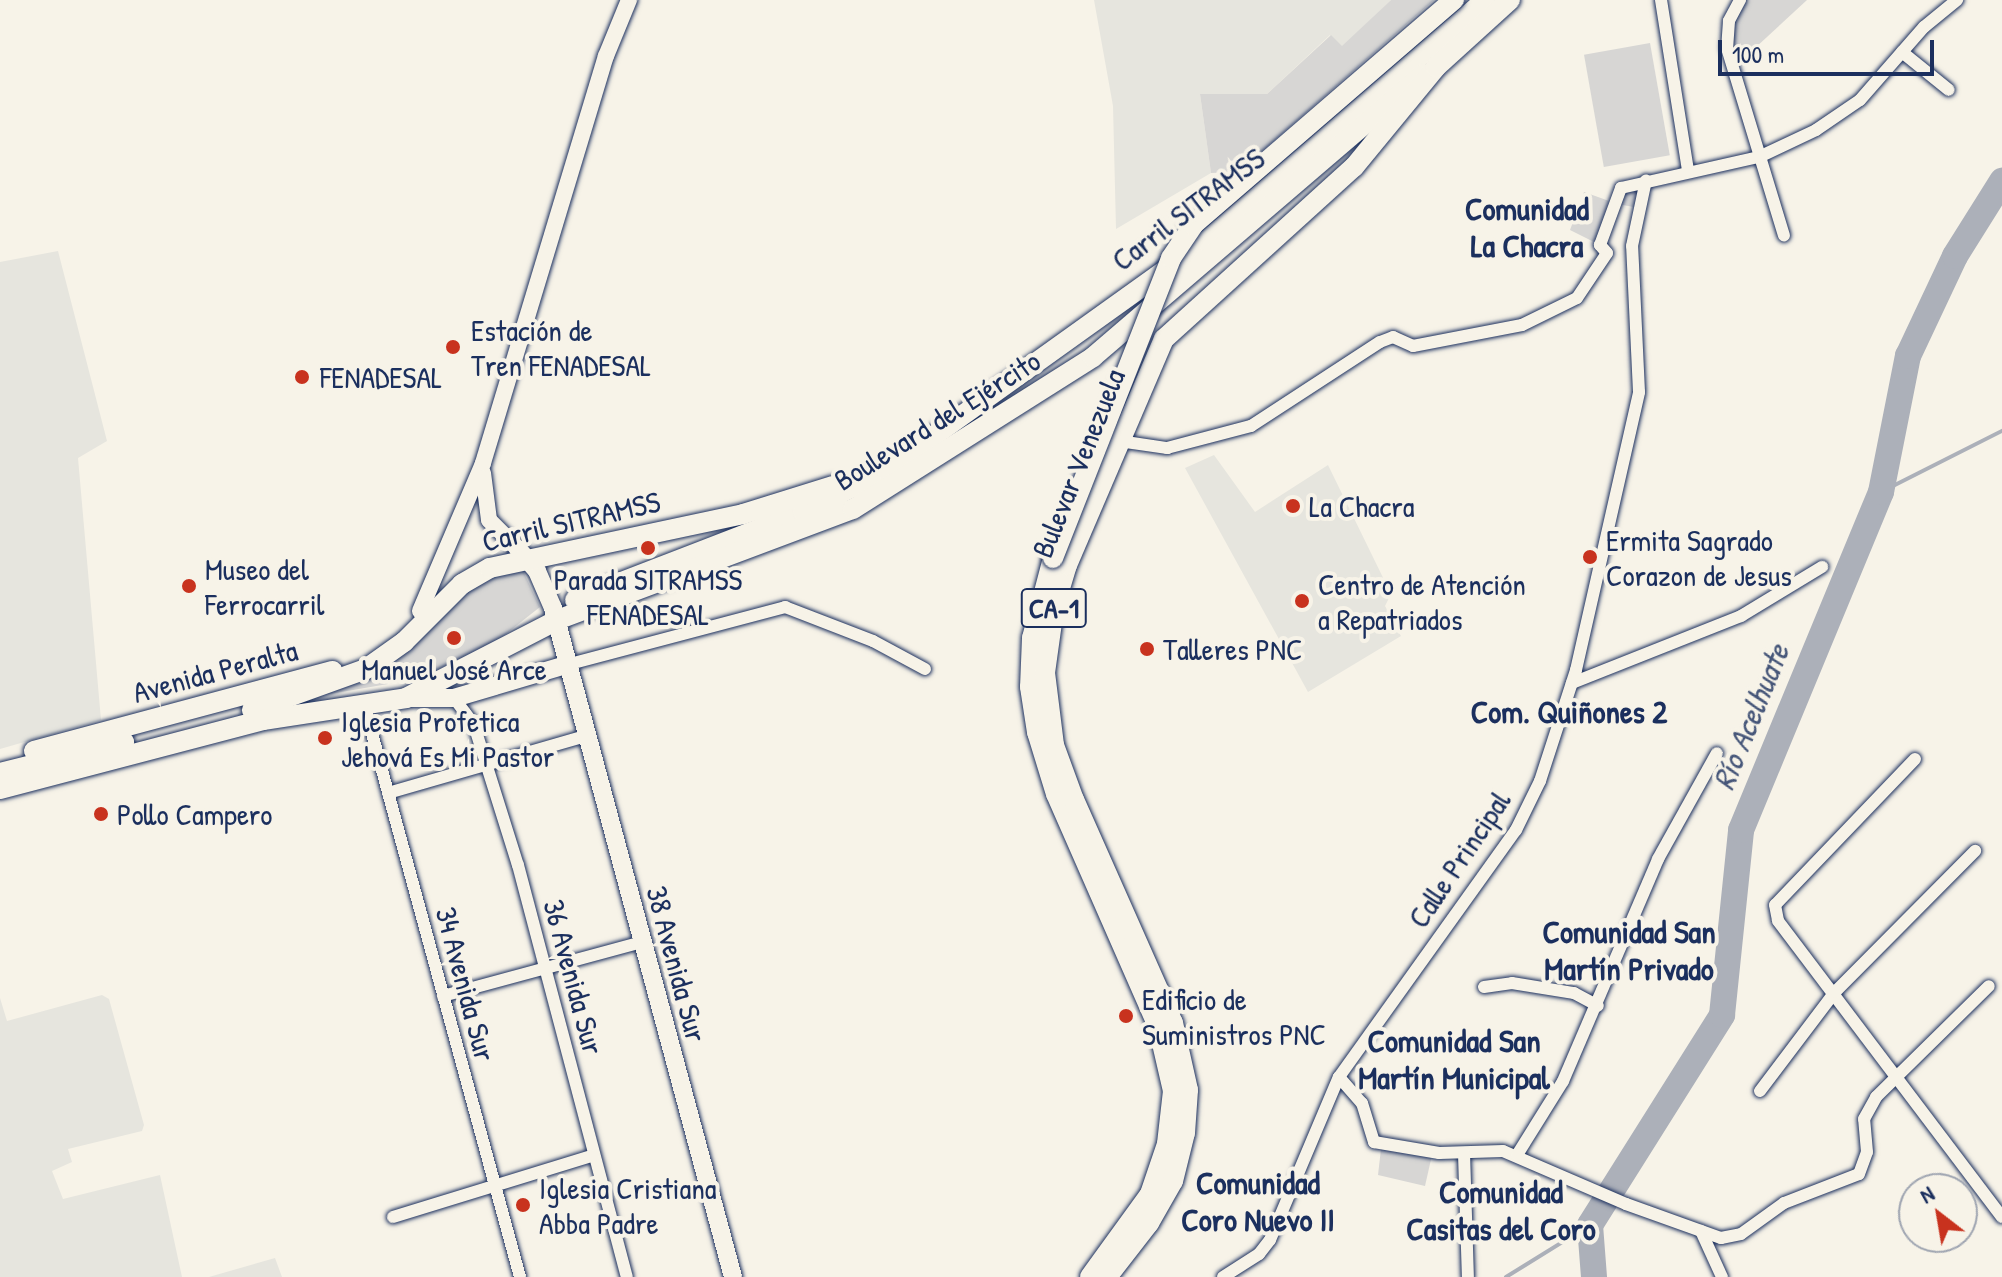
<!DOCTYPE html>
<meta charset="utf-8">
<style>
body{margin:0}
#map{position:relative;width:2002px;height:1277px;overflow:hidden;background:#f7f3e8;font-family:"Patrick Hand",sans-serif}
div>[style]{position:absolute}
.built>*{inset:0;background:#e6e5de}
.green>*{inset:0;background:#d7d6d4;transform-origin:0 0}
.stream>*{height:4px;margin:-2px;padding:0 2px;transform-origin:2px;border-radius:2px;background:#acb0b9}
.river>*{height:26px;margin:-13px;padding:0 13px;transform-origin:13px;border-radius:13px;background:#acb0b9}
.roads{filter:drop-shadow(0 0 2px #1b2f5e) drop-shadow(0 0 2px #1b2f5e)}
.minor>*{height:12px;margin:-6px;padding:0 6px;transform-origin:6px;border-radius:6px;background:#f7f3e8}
.tertiary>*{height:16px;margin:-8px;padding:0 8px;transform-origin:8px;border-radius:8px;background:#f7f3e8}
.secondary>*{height:18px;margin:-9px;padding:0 9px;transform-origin:9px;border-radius:9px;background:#f7f3e8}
.primary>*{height:20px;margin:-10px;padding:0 10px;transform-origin:10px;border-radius:10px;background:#f7f3e8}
.trunk>*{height:20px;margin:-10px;padding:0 10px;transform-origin:10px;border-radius:10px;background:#f7f3e8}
.bridges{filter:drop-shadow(0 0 2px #1b2f5e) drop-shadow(0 0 2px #1b2f5e)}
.trunk-bridge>*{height:20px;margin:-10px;padding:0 10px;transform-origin:10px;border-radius:10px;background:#f7f3e8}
.dots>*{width:22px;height:22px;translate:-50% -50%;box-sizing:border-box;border:4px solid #f7f3e8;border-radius:50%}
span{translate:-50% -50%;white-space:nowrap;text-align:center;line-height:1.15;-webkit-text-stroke:8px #f7f3e8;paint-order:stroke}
.shield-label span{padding:2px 6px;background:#f7f3e8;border:2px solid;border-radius:6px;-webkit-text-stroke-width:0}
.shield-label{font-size:28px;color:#1b2f5e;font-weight:700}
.street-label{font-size:30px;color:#1b2f5e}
.poi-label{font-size:30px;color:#1b2f5e}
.left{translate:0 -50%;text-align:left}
.neighbourhood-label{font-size:32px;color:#1b2f5e;font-weight:700}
.water-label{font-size:32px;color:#465679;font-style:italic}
.north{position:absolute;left:1898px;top:1173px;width:80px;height:80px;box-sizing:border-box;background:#f7f3e8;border:2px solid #9fa5b1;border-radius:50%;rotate:329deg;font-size:22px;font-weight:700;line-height:32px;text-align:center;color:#1b2f5e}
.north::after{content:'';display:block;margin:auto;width:28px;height:36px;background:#c8321e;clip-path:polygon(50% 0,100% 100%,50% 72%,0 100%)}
.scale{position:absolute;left:1718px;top:40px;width:216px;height:36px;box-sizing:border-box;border:4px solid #1b2f5e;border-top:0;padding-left:10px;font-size:24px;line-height:28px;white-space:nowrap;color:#1b2f5e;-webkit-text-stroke:6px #f7f3e8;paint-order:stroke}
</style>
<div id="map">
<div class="built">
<div style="clip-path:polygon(1094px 0,1391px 0,1342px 47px,1330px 35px,1267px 94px,1200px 94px,1211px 173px,1116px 229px,1113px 106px)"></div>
<div style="clip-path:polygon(58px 251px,107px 441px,78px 458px,101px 720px,0 749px,0 262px)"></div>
<div style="clip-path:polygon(1214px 455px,1255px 512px,1328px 465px,1391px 594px,1385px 606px,1401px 636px,1308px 692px,1185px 468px)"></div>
<div style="clip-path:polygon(102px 995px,109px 999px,144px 1125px,142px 1131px,68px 1149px,72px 1162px,52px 1171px,63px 1199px,160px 1175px,182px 1277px,0 1277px,0 998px,7px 1021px)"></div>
<div style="clip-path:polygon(275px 1258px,282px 1277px,209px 1277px)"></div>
</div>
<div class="green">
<div style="clip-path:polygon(1391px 0,1434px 0,1238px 172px,1211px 173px,1200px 94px,1267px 94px,1331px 35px,1342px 46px)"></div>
<div style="clip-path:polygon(1741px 0,1807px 0,1742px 60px,1731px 39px,1733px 12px)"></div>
<div style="left:1650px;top:43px;width:114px;height:67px;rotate:80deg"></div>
<div style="clip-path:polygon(1646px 180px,1639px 208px,1612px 203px,1600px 245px,1570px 230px,1584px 192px,1612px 202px,1617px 192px)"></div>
<div style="clip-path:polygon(523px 571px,540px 607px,497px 641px,417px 679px,318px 696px,479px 578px)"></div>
<div style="clip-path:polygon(1381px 1149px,1432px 1155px,1425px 1186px,1378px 1175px)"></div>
</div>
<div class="stream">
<div style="left:1881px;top:492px;width:136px;rotate:-26.8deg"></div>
<div style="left:1506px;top:1277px;width:99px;rotate:-31.8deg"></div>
</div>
<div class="river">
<div style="left:1594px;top:1277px;width:52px;rotate:-94.4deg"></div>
<div style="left:1590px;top:1225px;width:248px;rotate:-57.8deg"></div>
<div style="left:1722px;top:1015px;width:186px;rotate:-84.1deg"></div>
<div style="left:1741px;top:830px;width:366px;rotate:-67.5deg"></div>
<div style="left:1881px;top:492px;width:139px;rotate:-78.8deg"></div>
<div style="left:1908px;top:356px;width:110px;rotate:-64.8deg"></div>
<div style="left:1955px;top:256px;width:89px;rotate:-57.9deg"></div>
</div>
<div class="roads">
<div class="minor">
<div style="left:1661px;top:0;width:173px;rotate:81deg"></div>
<div style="left:1740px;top:0;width:24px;rotate:118deg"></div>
<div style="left:1729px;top:21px;width:27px;rotate:94deg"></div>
<div style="left:1727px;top:48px;width:196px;rotate:73.1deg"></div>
<div style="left:1902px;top:52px;width:60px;rotate:39deg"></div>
<div style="left:1119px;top:441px;width:49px;rotate:8.3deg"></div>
<div style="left:1167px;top:448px;width:87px;rotate:-14.7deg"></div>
<div style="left:1251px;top:426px;width:154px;rotate:-33.1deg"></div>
<div style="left:1380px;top:342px;width:14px;rotate:-21deg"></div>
<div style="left:1393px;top:337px;width:22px;rotate:24deg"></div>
<div style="left:1413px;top:346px;width:111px;rotate:-10.9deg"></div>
<div style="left:1522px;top:325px;width:61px;rotate:-26.1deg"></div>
<div style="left:1577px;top:298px;width:54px;rotate:-56.3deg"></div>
<div style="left:1607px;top:253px;width:11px;rotate:-131deg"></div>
<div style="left:1600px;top:245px;width:61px;rotate:-69.8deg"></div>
<div style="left:1621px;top:188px;width:141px;rotate:-12.7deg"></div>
<div style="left:1759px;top:157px;width:63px;rotate:-25.3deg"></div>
<div style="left:1816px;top:130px;width:53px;rotate:-34.3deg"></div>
<div style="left:1860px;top:100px;width:97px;rotate:-48.8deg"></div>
<div style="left:1924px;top:27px;width:43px;rotate:-39.3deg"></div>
<div style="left:566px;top:665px;width:227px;rotate:-14.8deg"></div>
<div style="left:785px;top:607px;width:94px;rotate:21.1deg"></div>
<div style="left:873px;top:641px;width:59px;rotate:28.3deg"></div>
<div style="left:1572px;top:683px;width:182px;rotate:-21.6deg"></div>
<div style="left:1741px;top:616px;width:95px;rotate:-31.2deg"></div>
<div style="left:454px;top:698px;width:34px;rotate:53deg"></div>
<div style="left:474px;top:725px;width:147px;rotate:72.6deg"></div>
<div style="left:518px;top:865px;width:426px;rotate:75.2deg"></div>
<div style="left:364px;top:704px;width:594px;rotate:74.77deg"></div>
<div style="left:1915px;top:759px;width:202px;rotate:133.8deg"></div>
<div style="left:1775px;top:905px;width:16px;rotate:79deg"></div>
<div style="left:1778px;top:921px;width:371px;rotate:52.9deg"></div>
<div style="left:388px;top:793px;width:206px;rotate:-16.1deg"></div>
<div style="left:1484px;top:987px;width:28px;rotate:-8deg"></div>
<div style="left:1512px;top:983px;width:63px;rotate:9.2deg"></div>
<div style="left:1574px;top:993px;width:27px;rotate:28deg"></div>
<div style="left:443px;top:996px;width:206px;rotate:-15.2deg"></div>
<div style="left:1339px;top:1077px;width:35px;rotate:49deg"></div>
<div style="left:1362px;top:1103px;width:41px;rotate:72.9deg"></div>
<div style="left:1374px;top:1142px;width:66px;rotate:9.6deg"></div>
<div style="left:1439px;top:1153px;width:64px;rotate:-1.8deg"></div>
<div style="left:1503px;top:1151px;width:134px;rotate:23.3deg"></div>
<div style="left:1626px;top:1204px;width:101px;rotate:19.7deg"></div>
<div style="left:1721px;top:1238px;width:20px;rotate:-11deg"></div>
<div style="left:1741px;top:1234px;width:53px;rotate:-35.8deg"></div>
<div style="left:1784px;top:1203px;width:80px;rotate:-21.1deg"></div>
<div style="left:1859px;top:1174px;width:23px;rotate:-70deg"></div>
<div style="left:1867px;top:1152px;width:33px;rotate:-95deg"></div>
<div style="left:1864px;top:1119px;width:25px;rotate:-61deg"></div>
<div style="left:1876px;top:1097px;width:158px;rotate:-44.5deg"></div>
<div style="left:1760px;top:1091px;width:124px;rotate:-52.9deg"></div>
<div style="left:1835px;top:992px;width:199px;rotate:-45.2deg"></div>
<div style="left:1464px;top:1153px;width:124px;rotate:88.2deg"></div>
<div style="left:1517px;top:1155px;width:87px;rotate:-58.1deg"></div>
<div style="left:1563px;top:1081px;width:241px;rotate:-66.8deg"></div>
<div style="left:1658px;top:859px;width:121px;rotate:-60.9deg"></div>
<div style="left:393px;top:1217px;width:210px;rotate:-17.1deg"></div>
<div style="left:1701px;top:1231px;width:51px;rotate:65.5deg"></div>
<div style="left:1223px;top:1277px;width:43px;rotate:-32.6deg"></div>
<div style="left:1259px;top:1254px;width:18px;rotate:-52deg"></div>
<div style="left:1270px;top:1240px;width:177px;rotate:-67.1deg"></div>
<div style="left:1339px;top:1077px;width:304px;rotate:-54.4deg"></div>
<div style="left:1516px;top:830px;width:55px;rotate:-63.9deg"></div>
<div style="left:1540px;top:781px;width:117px;rotate:-72deg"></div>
<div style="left:1576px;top:670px;width:285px;rotate:-77.2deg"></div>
<div style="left:1639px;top:392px;width:146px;rotate:-92.7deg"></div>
<div style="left:1632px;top:246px;width:67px;rotate:-78deg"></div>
</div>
<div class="tertiary">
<div style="left:483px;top:473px;width:47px;rotate:82.7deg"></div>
<div style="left:489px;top:520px;width:41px;rotate:45deg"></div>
<div style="left:420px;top:611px;width:161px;rotate:-66.9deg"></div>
<div style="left:483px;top:463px;width:425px;rotate:-73.2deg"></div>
<div style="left:606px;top:56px;width:61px;rotate:-67.7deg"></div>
</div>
<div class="secondary">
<div style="left:518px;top:549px;width:29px;rotate:49deg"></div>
<div style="left:537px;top:571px;width:40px;rotate:66.6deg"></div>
<div style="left:553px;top:608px;width:693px;rotate:74.94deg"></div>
<div style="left:406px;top:698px;width:48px"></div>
<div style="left:454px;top:698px;width:117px;rotate:-16.4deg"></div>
</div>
<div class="primary">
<div style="left:575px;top:600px;width:244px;rotate:-21.1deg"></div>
<div style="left:803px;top:512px;width:93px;rotate:-26.8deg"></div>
<div style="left:886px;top:470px;width:393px;rotate:-35.6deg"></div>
<div style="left:1206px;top:241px;width:369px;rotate:-40.8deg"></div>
<div style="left:252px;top:710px;width:121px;rotate:-19.8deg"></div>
<div style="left:366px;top:669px;width:47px;rotate:-35.4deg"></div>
<div style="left:404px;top:642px;width:82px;rotate:-45deg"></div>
<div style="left:462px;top:584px;width:32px;rotate:-30deg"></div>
<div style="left:490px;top:568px;width:259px;rotate:-12deg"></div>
<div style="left:743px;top:514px;width:94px;rotate:-17.3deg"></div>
<div style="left:34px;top:751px;width:309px;rotate:-15deg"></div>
<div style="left:0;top:773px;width:128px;rotate:-14deg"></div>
<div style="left:0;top:789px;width:272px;rotate:-14.7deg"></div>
<div style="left:263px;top:720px;width:145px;rotate:-8.7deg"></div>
<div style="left:406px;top:698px;width:170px;rotate:-27.3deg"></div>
<div style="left:557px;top:620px;width:316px;rotate:-20.6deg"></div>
<div style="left:853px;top:509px;width:284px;rotate:-32.3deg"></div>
<div style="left:1093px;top:357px;width:435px;rotate:-40.6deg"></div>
</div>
<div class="trunk">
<div style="left:1053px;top:558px;width:83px;rotate:104.7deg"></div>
<div style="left:1032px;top:638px;width:49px;rotate:92.3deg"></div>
<div style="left:1030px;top:687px;width:46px;rotate:81.2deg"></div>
<div style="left:1037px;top:732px;width:65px;rotate:73deg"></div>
<div style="left:1056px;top:794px;width:253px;rotate:66.3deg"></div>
<div style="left:1158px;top:1026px;width:67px;rotate:77deg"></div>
<div style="left:1173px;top:1091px;width:53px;rotate:96.5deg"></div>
<div style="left:1167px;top:1144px;width:53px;rotate:108.8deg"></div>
<div style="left:1150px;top:1194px;width:102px;rotate:125.9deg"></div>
<div style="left:1107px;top:1277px;width:68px;rotate:-52.1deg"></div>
<div style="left:1149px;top:1223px;width:48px;rotate:-60.3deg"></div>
<div style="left:1173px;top:1181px;width:49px;rotate:-76deg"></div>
<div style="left:1185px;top:1133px;width:43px;rotate:-86deg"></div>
<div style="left:1188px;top:1090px;width:69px;rotate:-102.6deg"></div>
<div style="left:1173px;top:1023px;width:244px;rotate:-113.9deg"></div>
<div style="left:1074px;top:800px;width:59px;rotate:-110deg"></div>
<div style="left:1054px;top:745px;width:73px;rotate:-97.1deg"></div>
<div style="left:1045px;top:673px;width:66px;rotate:-82.1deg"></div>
<div style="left:1054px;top:608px;width:45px;rotate:-73.2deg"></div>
<div style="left:1067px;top:565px;width:246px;rotate:-66.8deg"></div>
<div style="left:1164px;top:339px;width:256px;rotate:-42.2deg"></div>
<div style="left:1354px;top:167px;width:129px;rotate:-50.6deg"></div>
<div style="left:1436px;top:67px;width:100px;rotate:-42.2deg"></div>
</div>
</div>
<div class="bridges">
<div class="trunk-bridge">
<div style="left:1053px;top:558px;width:322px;rotate:-68.5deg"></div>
<div style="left:1171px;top:258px;width:40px;rotate:-56deg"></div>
<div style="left:1193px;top:225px;width:345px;rotate:-40.8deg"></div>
</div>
</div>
<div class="dots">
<div style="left:453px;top:347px;background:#c8321e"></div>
<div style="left:302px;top:377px;background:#c8321e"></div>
<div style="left:1293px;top:506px;background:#c8321e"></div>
<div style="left:648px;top:548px;background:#c8321e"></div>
<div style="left:1590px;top:557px;background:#c8321e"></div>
<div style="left:189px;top:586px;background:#c8321e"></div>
<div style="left:1302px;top:601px;background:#c8321e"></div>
<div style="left:454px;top:638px;background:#c8321e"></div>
<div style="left:1147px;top:649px;background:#c8321e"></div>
<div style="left:325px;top:738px;background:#c8321e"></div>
<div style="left:101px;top:814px;background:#c8321e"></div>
<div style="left:1126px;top:1016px;background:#c8321e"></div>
<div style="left:523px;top:1205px;background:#c8321e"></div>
</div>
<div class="shield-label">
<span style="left:1054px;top:608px">CA-1</span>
</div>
<div class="street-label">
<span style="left:1188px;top:209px;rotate:-37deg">Carril SITRAMSS</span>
<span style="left:937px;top:420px;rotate:-32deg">Boulevard del Ejército</span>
<span style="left:1078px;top:463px;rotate:-68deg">Bulevar Venezuela</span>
<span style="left:571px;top:521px;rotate:-13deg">Carril SITRAMSS</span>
<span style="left:215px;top:671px;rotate:-15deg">Avenida Peralta</span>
<span style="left:1459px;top:859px;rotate:-56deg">Calle Principal</span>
<span style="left:677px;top:964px;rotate:75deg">38 Avenida Sur</span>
<span style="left:574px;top:977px;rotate:75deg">36 Avenida Sur</span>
<span style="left:466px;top:984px;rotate:75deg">34 Avenida Sur</span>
</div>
<div class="poi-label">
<span class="left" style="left:471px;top:347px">Estación de<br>Tren FENADESAL</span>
<span class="left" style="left:320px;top:377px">FENADESAL</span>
<span class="left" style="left:1309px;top:506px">La Chacra</span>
<span class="left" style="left:1606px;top:557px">Ermita Sagrado<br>Corazon de Jesus</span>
<span class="left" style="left:205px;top:586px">Museo del<br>Ferrocarril</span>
<span style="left:648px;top:596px">Parada SITRAMSS<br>FENADESAL</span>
<span class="left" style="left:1318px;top:601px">Centro de Atención<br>a Repatriados</span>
<span class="left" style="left:1163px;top:649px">Talleres PNC</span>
<span style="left:454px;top:669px">Manuel José Arce</span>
<span class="left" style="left:341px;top:738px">Iglesia Profetica<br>Jehová Es Mi Pastor</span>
<span class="left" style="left:117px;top:814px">Pollo Campero</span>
<span class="left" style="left:1142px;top:1016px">Edificio de<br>Suministros PNC</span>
<span class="left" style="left:539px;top:1205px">Iglesia Cristiana<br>Abba Padre</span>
</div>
<div class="neighbourhood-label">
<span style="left:1527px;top:228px">Comunidad<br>La Chacra</span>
<span style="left:1569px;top:712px">Com. Quiñones 2</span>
<span style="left:1629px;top:951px">Comunidad San<br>Martín Privado</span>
<span style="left:1454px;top:1060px">Comunidad San<br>Martín Municipal</span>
<span style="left:1258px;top:1202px">Comunidad<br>Coro Nuevo II</span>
<span style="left:1501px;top:1211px">Comunidad<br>Casitas del Coro</span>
</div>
<div class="water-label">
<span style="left:1751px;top:717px;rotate:-68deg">Río Acelhuate</span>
</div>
<div class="north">N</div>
<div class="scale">100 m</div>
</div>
